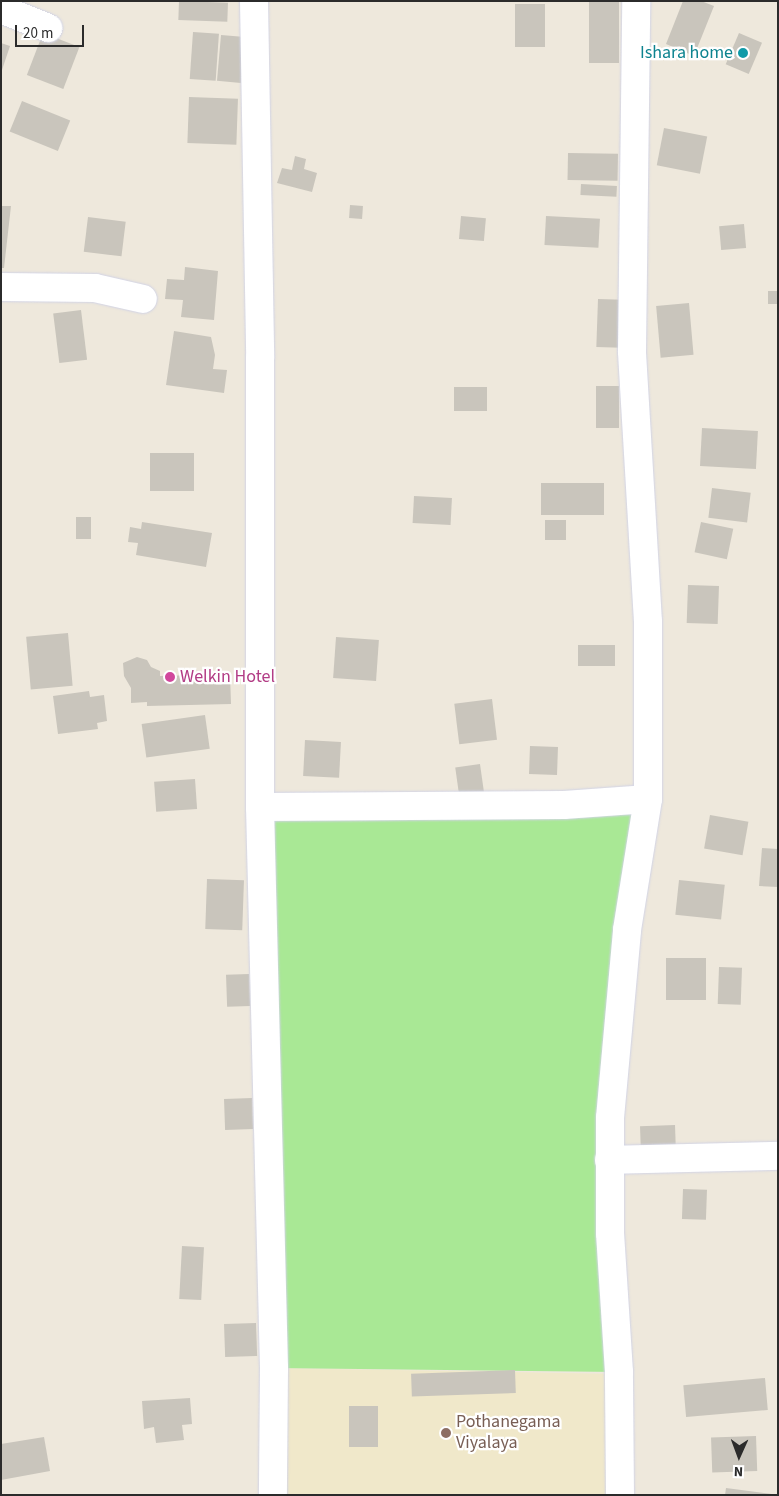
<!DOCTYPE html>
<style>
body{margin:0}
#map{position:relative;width:779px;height:1496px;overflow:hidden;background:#eee8dc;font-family:"Source Sans 3",sans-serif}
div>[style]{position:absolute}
.education>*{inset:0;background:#f0e8ca;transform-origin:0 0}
.green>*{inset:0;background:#a9e895}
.building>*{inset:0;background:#c9c5bc;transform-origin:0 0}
.roads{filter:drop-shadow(0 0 1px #d1d3e5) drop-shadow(0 0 1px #d1d3e5)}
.minor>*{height:28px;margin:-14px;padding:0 14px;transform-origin:14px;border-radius:14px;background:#fff}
.dots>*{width:14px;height:14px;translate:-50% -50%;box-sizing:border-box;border:2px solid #fff;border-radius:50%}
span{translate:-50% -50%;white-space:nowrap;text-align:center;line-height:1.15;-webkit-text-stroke:4.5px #fff;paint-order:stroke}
.culture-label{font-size:18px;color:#0d838f}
.right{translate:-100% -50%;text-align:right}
.hotel-label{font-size:18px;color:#b23c85}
.left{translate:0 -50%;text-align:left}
.education-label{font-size:18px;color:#785e54}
.frame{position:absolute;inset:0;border:2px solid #2b2b2b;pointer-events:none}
.north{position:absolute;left:714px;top:1431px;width:50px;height:50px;-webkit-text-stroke:4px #fff;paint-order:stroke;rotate:182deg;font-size:14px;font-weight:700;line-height:20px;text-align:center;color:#2b2b2b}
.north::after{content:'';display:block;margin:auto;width:18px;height:22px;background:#2b2b2b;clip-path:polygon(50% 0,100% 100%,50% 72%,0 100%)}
.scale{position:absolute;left:15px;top:25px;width:69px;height:22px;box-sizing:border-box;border:2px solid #2b2b2b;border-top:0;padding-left:6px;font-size:15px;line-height:18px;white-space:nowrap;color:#2b2b2b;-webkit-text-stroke:4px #fff;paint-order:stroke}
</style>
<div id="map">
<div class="education">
<div style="left:274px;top:1368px;width:345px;height:127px;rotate:1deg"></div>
</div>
<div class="green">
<div style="clip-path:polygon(648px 799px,627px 930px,619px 1372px,274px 1368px,260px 807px)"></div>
</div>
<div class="building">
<div style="left:179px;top:1px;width:49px;height:19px;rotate:2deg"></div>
<div style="left:589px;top:1px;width:30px;height:62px"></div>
<div style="clip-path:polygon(683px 1px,701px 1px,714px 6px,694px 56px,666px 44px)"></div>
<div style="left:515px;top:4px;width:30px;height:43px"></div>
<div style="left:193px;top:32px;width:26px;height:47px;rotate:4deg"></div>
<div style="left:43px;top:33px;width:39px;height:45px;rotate:21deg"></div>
<div style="left:739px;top:33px;width:25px;height:34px;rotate:23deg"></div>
<div style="left:221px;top:35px;width:24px;height:46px;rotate:5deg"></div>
<div style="clip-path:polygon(1px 43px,10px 46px,2px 70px,1px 70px)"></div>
<div style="left:189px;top:97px;width:49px;height:46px;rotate:2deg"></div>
<div style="left:22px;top:101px;width:52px;height:33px;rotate:22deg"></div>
<div style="left:664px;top:128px;width:44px;height:38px;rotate:11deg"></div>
<div style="left:568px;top:153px;width:50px;height:27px;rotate:1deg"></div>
<div style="clip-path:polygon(295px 156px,306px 159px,304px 169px,317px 173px,312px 192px,277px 183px,282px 168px,292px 170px)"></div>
<div style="left:581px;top:184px;width:36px;height:11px;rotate:3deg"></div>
<div style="left:350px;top:205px;width:13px;height:13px;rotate:4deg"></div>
<div style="clip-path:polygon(1px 206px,11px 206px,4px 268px,1px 268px)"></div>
<div style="left:461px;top:216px;width:25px;height:23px;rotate:5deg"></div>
<div style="left:546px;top:216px;width:54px;height:29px;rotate:3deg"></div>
<div style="left:88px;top:217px;width:38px;height:35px;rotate:7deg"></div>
<div style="left:744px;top:224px;width:24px;height:25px;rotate:85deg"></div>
<div style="clip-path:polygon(185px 267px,218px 271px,214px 320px,181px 317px,183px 300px,165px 299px,167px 279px,184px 280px)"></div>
<div style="left:778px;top:291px;width:13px;height:10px;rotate:90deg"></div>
<div style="left:598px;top:299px;width:25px;height:48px;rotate:2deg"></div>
<div style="left:689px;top:303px;width:52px;height:33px;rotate:85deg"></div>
<div style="left:81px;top:310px;width:50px;height:28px;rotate:83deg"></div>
<div style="clip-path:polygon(174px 331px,211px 337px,215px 355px,213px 369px,227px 370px,224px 393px,166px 385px)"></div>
<div style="left:596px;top:386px;width:23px;height:42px"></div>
<div style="left:454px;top:387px;width:33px;height:24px"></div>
<div style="left:702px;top:428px;width:56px;height:38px;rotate:3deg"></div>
<div style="left:150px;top:453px;width:44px;height:38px"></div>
<div style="left:541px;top:483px;width:63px;height:32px"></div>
<div style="left:712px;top:488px;width:39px;height:30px;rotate:7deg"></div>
<div style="left:414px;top:496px;width:38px;height:27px;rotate:3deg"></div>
<div style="left:76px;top:517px;width:15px;height:22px"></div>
<div style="left:545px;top:520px;width:21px;height:20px"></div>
<div style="clip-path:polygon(142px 522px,212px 533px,206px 567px,136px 555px,138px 543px,128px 542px,130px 527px,141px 529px)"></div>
<div style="left:701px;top:522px;width:33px;height:31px;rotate:12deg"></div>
<div style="left:688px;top:585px;width:31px;height:38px;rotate:2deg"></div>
<div style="left:68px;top:633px;width:53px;height:42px;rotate:85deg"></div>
<div style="left:336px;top:637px;width:43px;height:41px;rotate:4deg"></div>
<div style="left:578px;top:645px;width:37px;height:21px"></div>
<div style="clip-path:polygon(137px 657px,147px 660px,151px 667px,160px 671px,160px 676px,230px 674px,231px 704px,147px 706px,147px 702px,131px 703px,131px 688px,124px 676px,123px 663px)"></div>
<div style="clip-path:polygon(89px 691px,90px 697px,104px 695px,107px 721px,97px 723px,98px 729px,58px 734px,53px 696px)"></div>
<div style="left:492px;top:699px;width:41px;height:38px;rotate:83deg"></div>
<div style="left:205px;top:715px;width:34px;height:64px;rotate:82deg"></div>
<div style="left:305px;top:740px;width:36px;height:36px;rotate:3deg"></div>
<div style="left:530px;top:746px;width:28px;height:28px;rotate:2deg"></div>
<div style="left:480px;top:764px;width:29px;height:25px;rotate:82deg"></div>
<div style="left:195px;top:779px;width:30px;height:41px;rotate:86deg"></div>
<div style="left:710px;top:815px;width:39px;height:34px;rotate:10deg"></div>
<div style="clip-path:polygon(762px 848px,778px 849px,778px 887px,759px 886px)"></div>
<div style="left:207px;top:879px;width:37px;height:50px;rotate:2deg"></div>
<div style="left:679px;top:880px;width:46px;height:35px;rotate:6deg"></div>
<div style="left:666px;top:958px;width:40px;height:42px"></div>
<div style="left:719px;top:967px;width:23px;height:37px;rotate:2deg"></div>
<div style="left:249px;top:974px;width:32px;height:23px;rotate:88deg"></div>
<div style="left:252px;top:1098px;width:31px;height:28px;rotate:88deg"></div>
<div style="left:675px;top:1125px;width:24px;height:35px;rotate:88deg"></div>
<div style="left:683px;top:1189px;width:24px;height:30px;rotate:2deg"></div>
<div style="left:182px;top:1246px;width:22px;height:53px;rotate:3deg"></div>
<div style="left:256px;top:1323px;width:33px;height:32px;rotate:88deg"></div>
<div style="left:515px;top:1370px;width:23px;height:104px;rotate:88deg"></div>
<div style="left:765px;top:1378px;width:32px;height:82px;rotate:85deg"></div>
<div style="clip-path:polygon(190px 1398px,192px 1424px,182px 1425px,184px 1440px,156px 1443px,154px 1427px,144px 1429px,142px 1401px)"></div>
<div style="left:349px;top:1406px;width:29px;height:41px"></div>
<div style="left:756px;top:1436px;width:35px;height:45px;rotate:88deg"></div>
<div style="clip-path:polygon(44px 1437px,50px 1471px,1px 1480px,1px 1444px)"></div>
<div style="clip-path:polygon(726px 1488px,772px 1494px,771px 1495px,725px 1495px)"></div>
</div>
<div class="roads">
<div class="minor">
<div style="left:254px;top:1px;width:357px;rotate:89deg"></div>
<div style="left:260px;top:358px;width:449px;rotate:90deg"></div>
<div style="left:260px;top:807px;width:561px;rotate:88.57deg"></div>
<div style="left:274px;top:1368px;width:127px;rotate:90.5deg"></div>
<div style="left:1px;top:9px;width:51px;rotate:22deg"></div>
<div style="left:1px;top:287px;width:94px;rotate:0.6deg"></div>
<div style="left:95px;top:288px;width:49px;rotate:12.9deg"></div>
<div style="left:260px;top:807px;width:304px;rotate:-0.4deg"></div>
<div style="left:564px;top:805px;width:84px;rotate:-4.1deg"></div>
<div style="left:609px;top:1160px;width:169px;rotate:-1.4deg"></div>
<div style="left:620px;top:1495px;width:123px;rotate:-90.5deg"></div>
<div style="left:619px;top:1372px;width:139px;rotate:-93.7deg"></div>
<div style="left:610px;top:1233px;width:115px;rotate:-90deg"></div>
<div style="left:610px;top:1118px;width:189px;rotate:-84.8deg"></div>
<div style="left:627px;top:930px;width:133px;rotate:-80.9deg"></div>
<div style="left:648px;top:799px;width:177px;rotate:-90deg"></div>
<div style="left:648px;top:622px;width:271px;rotate:-93.4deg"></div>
<div style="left:632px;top:351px;width:350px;rotate:-89.3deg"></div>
</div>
</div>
<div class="dots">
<div style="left:743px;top:53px;background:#0f9aa8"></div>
<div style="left:170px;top:677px;background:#d1479c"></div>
<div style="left:446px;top:1433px;background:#8d6e63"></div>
</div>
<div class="culture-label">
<span class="right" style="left:733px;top:53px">Ishara home</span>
</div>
<div class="hotel-label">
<span class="left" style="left:180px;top:677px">Welkin Hotel</span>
</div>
<div class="education-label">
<span class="left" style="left:456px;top:1433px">Pothanegama<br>Viyalaya</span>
</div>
<div class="frame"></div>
<div class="north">N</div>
<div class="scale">20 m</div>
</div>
